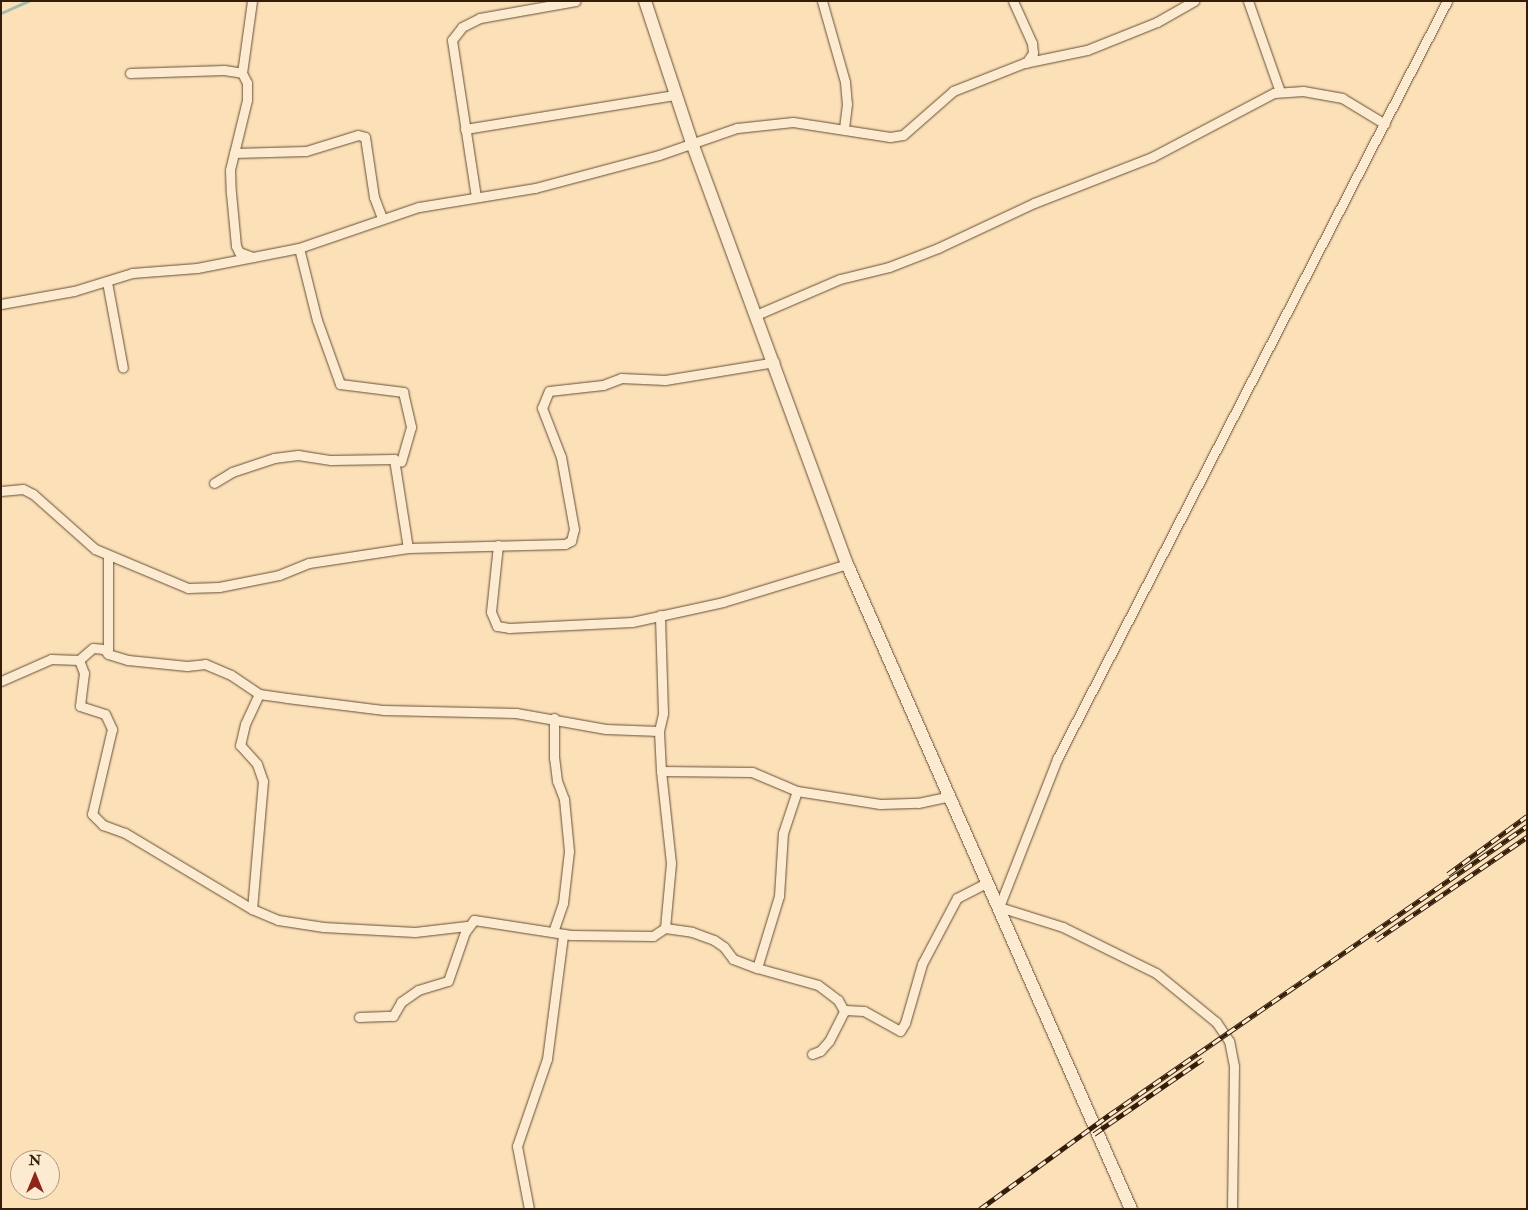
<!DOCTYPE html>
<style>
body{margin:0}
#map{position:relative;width:1528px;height:1210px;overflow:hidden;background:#fbe0b8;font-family:"IM FELL Double Pica",serif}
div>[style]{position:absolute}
.stream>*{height:3px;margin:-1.5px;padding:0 1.5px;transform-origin:1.5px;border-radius:1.5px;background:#9fbdb1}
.roads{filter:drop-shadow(0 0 1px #664e35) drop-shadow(0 0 1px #664e35)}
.minor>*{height:9px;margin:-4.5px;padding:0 4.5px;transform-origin:4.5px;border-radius:4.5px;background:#fcebd1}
.secondary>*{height:12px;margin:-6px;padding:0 6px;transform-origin:6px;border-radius:6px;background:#fcebd1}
.rail>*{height:5px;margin-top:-2.5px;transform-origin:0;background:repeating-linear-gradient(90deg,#fcebd1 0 9px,#351e09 0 18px);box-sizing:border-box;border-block:1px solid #351e09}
span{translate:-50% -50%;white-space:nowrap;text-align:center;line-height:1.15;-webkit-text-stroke:4px #fcebd1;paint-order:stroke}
.frame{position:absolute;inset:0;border:2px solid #351e09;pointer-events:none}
.north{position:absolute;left:10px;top:1150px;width:50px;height:50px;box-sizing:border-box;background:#fcebd1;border:1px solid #ac9981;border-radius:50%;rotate:0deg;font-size:14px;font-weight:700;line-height:20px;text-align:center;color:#351e09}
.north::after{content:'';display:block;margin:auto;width:18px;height:22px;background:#8f2418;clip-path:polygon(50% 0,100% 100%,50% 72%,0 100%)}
</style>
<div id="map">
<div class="stream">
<div style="left:1px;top:13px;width:30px;rotate:-24deg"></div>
</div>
<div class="roads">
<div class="minor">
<div style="left:822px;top:1px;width:84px;rotate:74.1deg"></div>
<div style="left:845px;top:82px;width:22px;rotate:85deg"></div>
<div style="left:847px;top:104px;width:24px;rotate:97deg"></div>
<div style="left:1013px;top:1px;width:46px;rotate:65.7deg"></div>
<div style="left:1032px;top:43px;width:10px;rotate:84deg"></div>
<div style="left:1033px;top:53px;width:12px;rotate:125deg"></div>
<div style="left:1248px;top:1px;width:96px;rotate:70.6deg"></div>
<div style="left:130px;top:73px;width:94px;rotate:-1.8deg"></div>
<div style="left:224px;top:70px;width:18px;rotate:9deg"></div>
<div style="left:242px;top:73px;width:11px;rotate:63deg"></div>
<div style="left:247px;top:83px;width:17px;rotate:90deg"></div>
<div style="left:247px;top:100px;width:72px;rotate:103.7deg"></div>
<div style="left:230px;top:170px;width:23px;rotate:88deg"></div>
<div style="left:231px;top:193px;width:53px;rotate:84.6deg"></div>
<div style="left:236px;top:246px;width:7px;rotate:63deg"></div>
<div style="left:239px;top:252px;width:15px;rotate:20deg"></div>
<div style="left:242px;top:73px;width:73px;rotate:-82.1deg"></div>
<div style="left:465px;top:129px;width:214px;rotate:-9.2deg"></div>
<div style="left:234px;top:153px;width:72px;rotate:-1.6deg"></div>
<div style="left:306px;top:151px;width:54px;rotate:-17.1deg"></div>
<div style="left:358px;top:135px;width:7px;rotate:16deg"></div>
<div style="left:365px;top:137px;width:61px;rotate:81.5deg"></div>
<div style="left:374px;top:197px;width:22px;rotate:69deg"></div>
<div style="left:476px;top:197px;width:159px;rotate:-98.7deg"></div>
<div style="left:452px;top:40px;width:16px;rotate:-52deg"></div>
<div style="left:462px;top:27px;width:20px;rotate:-27deg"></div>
<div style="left:480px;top:18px;width:97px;rotate:-10.1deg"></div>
<div style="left:299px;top:248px;width:74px;rotate:76deg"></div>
<div style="left:317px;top:320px;width:68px;rotate:70.2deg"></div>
<div style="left:340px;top:384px;width:64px;rotate:7.2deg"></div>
<div style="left:403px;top:392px;width:36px;rotate:77deg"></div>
<div style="left:411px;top:427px;width:36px;rotate:106deg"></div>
<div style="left:107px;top:282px;width:87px;rotate:79.5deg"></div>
<div style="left:1px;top:304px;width:74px;rotate:-10.1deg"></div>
<div style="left:74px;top:291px;width:61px;rotate:-17.2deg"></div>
<div style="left:132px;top:273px;width:65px;rotate:-4.4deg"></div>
<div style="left:197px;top:268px;width:104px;rotate:-11.1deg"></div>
<div style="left:299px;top:248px;width:127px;rotate:-18.9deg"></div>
<div style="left:419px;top:207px;width:118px;rotate:-9.3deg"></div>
<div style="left:535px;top:188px;width:128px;rotate:-14.9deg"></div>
<div style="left:659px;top:155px;width:83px;rotate:-19.1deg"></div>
<div style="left:737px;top:128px;width:56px;rotate:-6.1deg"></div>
<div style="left:793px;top:122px;width:98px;rotate:8.8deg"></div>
<div style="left:890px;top:137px;width:13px;rotate:-9deg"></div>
<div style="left:903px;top:135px;width:67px;rotate:-41.3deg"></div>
<div style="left:953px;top:91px;width:76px;rotate:-21.5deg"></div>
<div style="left:1024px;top:63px;width:64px;rotate:-11.7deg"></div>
<div style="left:1087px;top:50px;width:75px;rotate:-21.8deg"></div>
<div style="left:1157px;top:22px;width:43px;rotate:-29.6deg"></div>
<div style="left:756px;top:315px;width:91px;rotate:-23.2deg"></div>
<div style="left:840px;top:279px;width:50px;rotate:-13.8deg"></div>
<div style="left:889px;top:267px;width:53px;rotate:-21.2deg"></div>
<div style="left:938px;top:248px;width:106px;rotate:-25.1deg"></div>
<div style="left:1034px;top:203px;width:127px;rotate:-21.3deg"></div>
<div style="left:1152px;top:157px;width:138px;rotate:-27.7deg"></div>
<div style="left:1274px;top:93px;width:29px;rotate:-4deg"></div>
<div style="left:1303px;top:91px;width:40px;rotate:10deg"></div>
<div style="left:1342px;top:98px;width:50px;rotate:31.2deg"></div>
<div style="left:214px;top:483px;width:21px;rotate:-31deg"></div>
<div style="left:232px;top:472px;width:44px;rotate:-18.4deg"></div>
<div style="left:274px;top:458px;width:24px;rotate:-7deg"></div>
<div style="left:298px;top:455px;width:33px;rotate:9deg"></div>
<div style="left:331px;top:460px;width:63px;rotate:-0.9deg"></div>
<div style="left:394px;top:459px;width:90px;rotate:81.1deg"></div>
<div style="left:1px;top:491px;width:22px;rotate:-5deg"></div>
<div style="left:23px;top:489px;width:11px;rotate:27deg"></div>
<div style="left:33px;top:494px;width:83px;rotate:41.6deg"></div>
<div style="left:95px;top:549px;width:101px;rotate:22.8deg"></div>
<div style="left:188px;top:588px;width:31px;rotate:-2deg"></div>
<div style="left:219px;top:587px;width:61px;rotate:-11.3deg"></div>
<div style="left:279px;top:575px;width:32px;rotate:-22deg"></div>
<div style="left:309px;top:563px;width:100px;rotate:-8.6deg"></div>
<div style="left:408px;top:548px;width:157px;rotate:-1.5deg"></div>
<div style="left:565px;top:544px;width:7px;rotate:-27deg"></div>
<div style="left:571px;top:541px;width:12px;rotate:-76deg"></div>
<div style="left:574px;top:529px;width:73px;rotate:-100.2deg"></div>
<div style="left:561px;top:457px;width:53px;rotate:-111.2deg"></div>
<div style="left:542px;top:408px;width:18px;rotate:-68deg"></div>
<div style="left:549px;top:391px;width:54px;rotate:-6.3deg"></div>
<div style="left:603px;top:385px;width:19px;rotate:-21deg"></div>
<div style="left:621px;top:378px;width:44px;rotate:2.6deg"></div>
<div style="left:665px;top:380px;width:111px;rotate:-9.3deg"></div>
<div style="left:498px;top:545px;width:67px;rotate:96deg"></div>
<div style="left:491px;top:612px;width:15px;rotate:67deg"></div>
<div style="left:497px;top:626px;width:12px;rotate:9deg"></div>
<div style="left:509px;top:628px;width:123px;rotate:-2.8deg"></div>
<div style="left:632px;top:622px;width:93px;rotate:-12.4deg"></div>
<div style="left:723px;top:602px;width:130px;rotate:-17deg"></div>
<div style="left:108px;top:653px;width:96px;rotate:-90deg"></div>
<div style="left:79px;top:660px;width:14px;rotate:69deg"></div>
<div style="left:84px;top:673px;width:33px;rotate:97deg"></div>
<div style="left:80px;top:706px;width:26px;rotate:18deg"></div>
<div style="left:105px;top:714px;width:17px;rotate:65deg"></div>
<div style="left:112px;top:729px;width:87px;rotate:103.2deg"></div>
<div style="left:92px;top:814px;width:16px;rotate:45deg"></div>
<div style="left:103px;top:825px;width:23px;rotate:20deg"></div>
<div style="left:125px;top:833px;width:148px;rotate:30.9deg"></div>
<div style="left:1px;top:681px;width:55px;rotate:-23.7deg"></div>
<div style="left:51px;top:659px;width:28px;rotate:2deg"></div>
<div style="left:79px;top:660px;width:18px;rotate:-41deg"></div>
<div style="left:93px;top:648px;width:11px;rotate:5deg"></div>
<div style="left:104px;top:649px;width:6px;rotate:51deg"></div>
<div style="left:108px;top:654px;width:21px;rotate:17deg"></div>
<div style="left:128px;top:660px;width:59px;rotate:5.8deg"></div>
<div style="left:187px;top:666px;width:18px;rotate:-6deg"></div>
<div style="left:205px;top:664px;width:28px;rotate:23deg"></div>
<div style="left:231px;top:675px;width:34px;rotate:34deg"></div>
<div style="left:259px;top:694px;width:28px;rotate:8deg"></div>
<div style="left:287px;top:698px;width:98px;rotate:7.1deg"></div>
<div style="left:384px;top:710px;width:132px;rotate:1.3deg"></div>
<div style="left:516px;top:713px;width:91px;rotate:10.1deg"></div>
<div style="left:606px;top:729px;width:53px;rotate:2.2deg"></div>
<div style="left:259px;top:694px;width:33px;rotate:115deg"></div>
<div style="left:245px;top:724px;width:22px;rotate:103deg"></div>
<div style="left:240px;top:745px;width:25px;rotate:48deg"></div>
<div style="left:257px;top:764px;width:18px;rotate:71deg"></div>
<div style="left:263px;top:781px;width:128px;rotate:94.9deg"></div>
<div style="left:252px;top:909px;width:28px;rotate:23deg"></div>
<div style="left:278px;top:920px;width:46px;rotate:8.8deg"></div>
<div style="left:323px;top:927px;width:92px;rotate:3.1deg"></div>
<div style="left:415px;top:932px;width:52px;rotate:-6.6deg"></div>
<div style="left:661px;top:771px;width:91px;rotate:0.6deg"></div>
<div style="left:752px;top:772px;width:49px;rotate:22.9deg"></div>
<div style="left:797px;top:791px;width:84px;rotate:8.9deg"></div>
<div style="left:880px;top:804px;width:38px;rotate:-2deg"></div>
<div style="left:918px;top:803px;width:33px;rotate:-12deg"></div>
<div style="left:665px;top:928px;width:27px;rotate:8deg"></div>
<div style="left:692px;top:932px;width:23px;rotate:20deg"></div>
<div style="left:714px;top:940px;width:12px;rotate:35deg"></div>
<div style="left:724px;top:947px;width:15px;rotate:53deg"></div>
<div style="left:733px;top:959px;width:26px;rotate:21deg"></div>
<div style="left:757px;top:968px;width:63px;rotate:15.6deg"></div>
<div style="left:818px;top:985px;width:25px;rotate:37deg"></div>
<div style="left:838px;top:1000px;width:13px;rotate:61deg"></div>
<div style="left:553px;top:932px;width:31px;rotate:-71deg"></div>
<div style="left:563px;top:903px;width:52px;rotate:-83.4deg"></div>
<div style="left:569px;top:851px;width:52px;rotate:-95.5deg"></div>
<div style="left:564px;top:799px;width:19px;rotate:-111deg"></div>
<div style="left:557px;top:781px;width:23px;rotate:-97deg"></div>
<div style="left:554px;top:758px;width:40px;rotate:-90deg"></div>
<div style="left:757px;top:968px;width:75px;rotate:-73deg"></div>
<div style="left:779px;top:896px;width:63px;rotate:-86.4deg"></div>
<div style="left:783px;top:833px;width:44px;rotate:-71.6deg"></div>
<div style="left:359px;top:1017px;width:34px;rotate:-2deg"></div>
<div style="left:393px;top:1016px;width:16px;rotate:-60deg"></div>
<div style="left:401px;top:1002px;width:21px;rotate:-35deg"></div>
<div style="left:418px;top:990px;width:31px;rotate:-17deg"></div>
<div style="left:448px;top:981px;width:52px;rotate:-70.9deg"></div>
<div style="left:465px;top:932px;width:15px;rotate:-53deg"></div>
<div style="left:474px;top:920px;width:98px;rotate:8.8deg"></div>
<div style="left:571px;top:935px;width:82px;rotate:0.7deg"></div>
<div style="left:653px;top:936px;width:14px;rotate:-34deg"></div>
<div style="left:665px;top:928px;width:65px;rotate:-84.7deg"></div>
<div style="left:671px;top:863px;width:93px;rotate:-96.2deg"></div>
<div style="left:661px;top:771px;width:40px;rotate:-92.9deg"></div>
<div style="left:659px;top:731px;width:18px;rotate:-77deg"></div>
<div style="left:663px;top:713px;width:98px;rotate:-91.8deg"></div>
<div style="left:812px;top:1054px;width:9px;rotate:-21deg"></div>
<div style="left:820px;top:1051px;width:13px;rotate:-48deg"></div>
<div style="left:829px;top:1041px;width:35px;rotate:-63deg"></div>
<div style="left:845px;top:1010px;width:19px;rotate:3deg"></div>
<div style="left:864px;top:1011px;width:41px;rotate:29.1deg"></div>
<div style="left:900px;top:1031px;width:9px;rotate:-58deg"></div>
<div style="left:905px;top:1023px;width:61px;rotate:-73.9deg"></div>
<div style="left:922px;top:964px;width:75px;rotate:-62.1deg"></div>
<div style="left:957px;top:898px;width:35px;rotate:-27deg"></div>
<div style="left:529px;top:1209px;width:64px;rotate:-100.8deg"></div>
<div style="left:517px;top:1146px;width:92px;rotate:-71deg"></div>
<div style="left:547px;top:1059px;width:125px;rotate:-82.6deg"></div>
<div style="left:1232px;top:1209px;width:143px;rotate:-89.2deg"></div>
<div style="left:1234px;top:1066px;width:25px;rotate:-101deg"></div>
<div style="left:1229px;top:1041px;width:23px;rotate:-124deg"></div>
<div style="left:1216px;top:1022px;width:77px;rotate:-140.8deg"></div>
<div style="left:1156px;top:973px;width:104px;rotate:-153.7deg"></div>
<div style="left:1063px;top:927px;width:67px;rotate:-162.6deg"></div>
<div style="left:999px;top:907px;width:159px;rotate:-68.6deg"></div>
<div style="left:1057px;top:759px;width:852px;rotate:-62.77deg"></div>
</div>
<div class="secondary">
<div style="left:645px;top:1px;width:150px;rotate:71.7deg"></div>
<div style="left:692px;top:143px;width:449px;rotate:69.8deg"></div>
<div style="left:847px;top:564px;width:705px;rotate:66.24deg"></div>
</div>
</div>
<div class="rail">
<div style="left:1448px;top:874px;width:98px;rotate:-36.3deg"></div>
<div style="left:1376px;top:940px;width:183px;rotate:-34.3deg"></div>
<div style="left:1094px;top:1134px;width:132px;rotate:-34.5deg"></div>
<div style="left:980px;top:1209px;width:160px;rotate:-36.1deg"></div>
<div style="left:1109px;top:1115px;width:508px;rotate:-34.66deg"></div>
</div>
<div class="frame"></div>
<div class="north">N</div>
</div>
